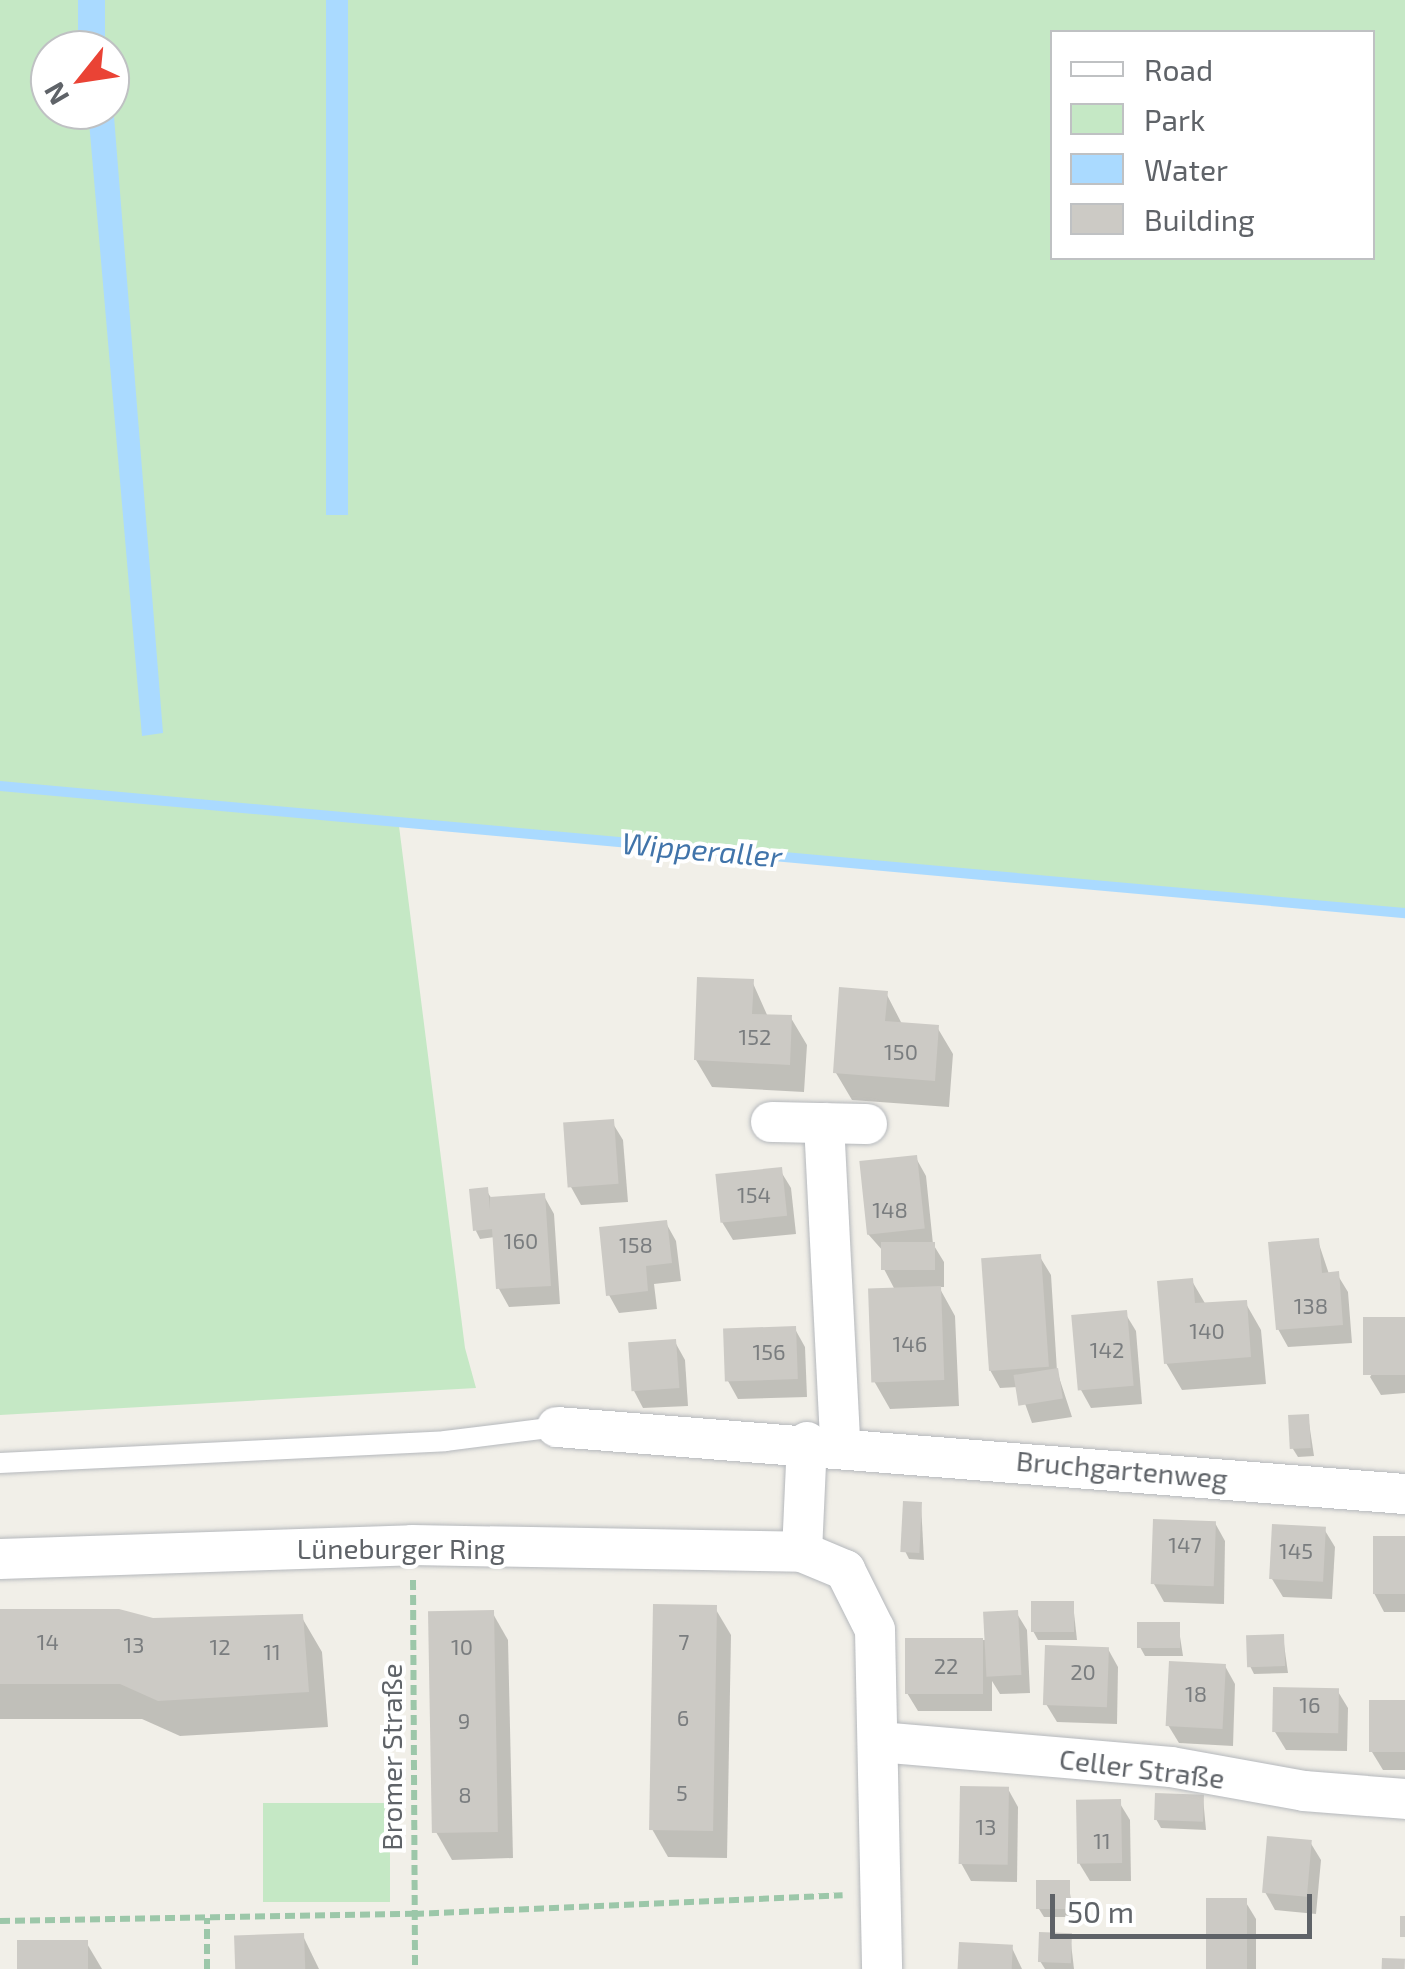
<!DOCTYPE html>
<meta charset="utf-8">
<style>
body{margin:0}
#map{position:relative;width:1405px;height:1969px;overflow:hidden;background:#f1efe8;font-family:"Exo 2",sans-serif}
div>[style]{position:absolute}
.green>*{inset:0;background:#c5e8c5;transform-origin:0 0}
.water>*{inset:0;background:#aadaff;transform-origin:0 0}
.shadow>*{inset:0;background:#0003}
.stream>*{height:10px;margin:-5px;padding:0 5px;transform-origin:5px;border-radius:5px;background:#aadaff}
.building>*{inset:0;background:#cccac5;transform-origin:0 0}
.path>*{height:6px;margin-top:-3px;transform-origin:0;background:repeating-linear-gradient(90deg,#9cc7a9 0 10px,transparent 0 15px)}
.roads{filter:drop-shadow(0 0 2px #b5b8bc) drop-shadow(0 0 2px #b5b8bc)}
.service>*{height:20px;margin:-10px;padding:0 10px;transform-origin:10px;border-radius:10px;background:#fff}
.minor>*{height:40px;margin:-20px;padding:0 20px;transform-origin:20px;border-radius:20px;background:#fff}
span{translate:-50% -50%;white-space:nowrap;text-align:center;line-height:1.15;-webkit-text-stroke:8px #fff;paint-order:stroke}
.number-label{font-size:22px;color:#7a7d7f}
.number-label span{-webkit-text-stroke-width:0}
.street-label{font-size:28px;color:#5f6368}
.water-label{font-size:30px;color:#4174aa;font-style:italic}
.legend{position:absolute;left:1050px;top:30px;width:325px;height:230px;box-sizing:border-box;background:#fff;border:2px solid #bfc1c3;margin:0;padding:12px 18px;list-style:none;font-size:30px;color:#5f6368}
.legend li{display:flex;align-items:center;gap:20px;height:50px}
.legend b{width:50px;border:2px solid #bfc1c3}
.north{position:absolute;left:30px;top:30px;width:100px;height:100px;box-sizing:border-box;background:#fff;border:2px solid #bfc1c3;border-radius:50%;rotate:240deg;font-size:28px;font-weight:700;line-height:40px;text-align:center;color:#5f6368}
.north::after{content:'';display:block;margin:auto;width:35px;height:45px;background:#ea4335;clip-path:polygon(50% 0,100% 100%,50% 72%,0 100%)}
.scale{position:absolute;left:1050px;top:1894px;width:262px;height:45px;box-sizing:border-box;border:5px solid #5f6368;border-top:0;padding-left:12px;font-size:30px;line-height:35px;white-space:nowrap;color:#5f6368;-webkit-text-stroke:8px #fff;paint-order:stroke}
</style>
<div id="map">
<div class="green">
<div style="clip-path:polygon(evenodd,0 0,1405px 0,1405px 916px,399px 826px,465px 1348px,476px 1388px,0 1415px,0 788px,70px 794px,0 786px,0 0,1052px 32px,1372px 32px,1372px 258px,1052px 258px,1052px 32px,0 0,50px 50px,110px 50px,110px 110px,50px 110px,50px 50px)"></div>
<div style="left:263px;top:1803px;width:127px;height:99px"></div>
</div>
<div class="water">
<div style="left:78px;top:0;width:27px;height:50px"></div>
<div style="left:326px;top:0;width:22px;height:515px"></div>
<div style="clip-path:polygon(110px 66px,163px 733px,142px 736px,88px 110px,110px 110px)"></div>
</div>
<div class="shadow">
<div style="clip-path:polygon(752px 981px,768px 1017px,791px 1018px,807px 1045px,804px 1092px,712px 1087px,696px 1060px)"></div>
<div style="clip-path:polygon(886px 993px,902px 1024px,937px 1027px,953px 1054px,949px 1107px,852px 1100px,836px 1073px)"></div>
<div style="clip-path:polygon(612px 1122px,623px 1140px,628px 1202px,581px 1205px,571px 1187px)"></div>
<div style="clip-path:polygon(916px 1158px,926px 1176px,933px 1244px,944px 1262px,944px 1287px,939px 1287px,955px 1316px,959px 1406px,890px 1409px,874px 1381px,895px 1290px,884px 1269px,883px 1251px,868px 1234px)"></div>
<div style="clip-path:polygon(780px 1170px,791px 1188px,796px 1234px,733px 1240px,722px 1222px)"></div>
<div style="clip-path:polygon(486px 1190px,492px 1199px,544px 1196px,554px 1214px,560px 1304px,509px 1307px,499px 1289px,495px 1237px,480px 1239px,476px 1231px)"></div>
<div style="clip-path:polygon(666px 1223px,676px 1241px,681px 1281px,654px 1284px,657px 1309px,619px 1313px,609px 1295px)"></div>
<div style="clip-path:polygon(1318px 1241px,1329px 1274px,1337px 1274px,1348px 1292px,1352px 1343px,1288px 1347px,1278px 1329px)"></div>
<div style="clip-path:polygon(1040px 1257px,1051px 1275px,1057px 1371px,1072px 1417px,1032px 1423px,1019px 1387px,1000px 1388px,990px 1370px)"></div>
<div style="clip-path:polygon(1192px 1281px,1206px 1305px,1245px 1302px,1261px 1330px,1266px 1384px,1182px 1390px,1166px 1363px)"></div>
<div style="clip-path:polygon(1125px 1313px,1136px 1331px,1142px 1404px,1091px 1408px,1081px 1390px)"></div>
<div style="clip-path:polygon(1405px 1320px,1405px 1393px,1381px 1395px,1370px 1377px)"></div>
<div style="clip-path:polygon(795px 1329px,805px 1347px,807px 1397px,738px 1399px,728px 1381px)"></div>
<div style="clip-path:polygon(675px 1342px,685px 1360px,688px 1406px,643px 1408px,633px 1389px)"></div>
<div style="clip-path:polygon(1308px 1416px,1314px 1456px,1298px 1457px,1293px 1449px)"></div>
<div style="clip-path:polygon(921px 1504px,924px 1560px,909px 1559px,905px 1551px)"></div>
<div style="clip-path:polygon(1215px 1523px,1225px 1541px,1224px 1604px,1164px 1602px,1154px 1584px)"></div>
<div style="clip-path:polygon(1324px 1529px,1335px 1547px,1332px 1599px,1283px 1597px,1272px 1579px)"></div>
<div style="clip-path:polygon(1405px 1539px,1405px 1612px,1384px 1612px,1374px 1593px)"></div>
<div style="clip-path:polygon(1073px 1604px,1077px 1640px,1038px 1640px,1033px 1631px)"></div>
<div style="clip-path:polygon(715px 1608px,731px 1635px,727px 1858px,668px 1857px,652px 1829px)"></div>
<div style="clip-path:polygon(0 1611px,153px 1621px,301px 1616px,322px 1652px,328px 1727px,180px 1736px,142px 1719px,0 1719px)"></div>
<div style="clip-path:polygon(492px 1612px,508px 1640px,513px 1858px,452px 1860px,436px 1832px)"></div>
<div style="clip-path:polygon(1016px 1612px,1027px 1630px,1030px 1693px,1000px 1694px,992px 1681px,992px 1711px,918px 1711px,907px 1693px,907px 1640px,987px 1640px)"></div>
<div style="clip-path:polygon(1178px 1624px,1183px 1656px,1145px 1656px,1140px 1647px)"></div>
<div style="clip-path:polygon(1283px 1637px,1288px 1673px,1254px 1674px,1250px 1666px)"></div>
<div style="clip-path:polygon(1108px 1649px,1118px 1667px,1117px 1724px,1057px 1722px,1046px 1704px)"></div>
<div style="clip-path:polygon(1225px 1666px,1235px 1684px,1233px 1746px,1179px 1743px,1168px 1725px)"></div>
<div style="clip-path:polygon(1337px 1690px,1348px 1708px,1347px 1751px,1286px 1750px,1275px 1732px)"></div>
<div style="clip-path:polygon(1405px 1703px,1405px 1770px,1383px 1770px,1372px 1752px)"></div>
<div style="clip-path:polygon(1008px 1789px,1018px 1807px,1017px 1882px,971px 1881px,961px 1863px)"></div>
<div style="clip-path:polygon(1203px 1798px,1206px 1830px,1161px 1828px,1156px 1819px)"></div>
<div style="clip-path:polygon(1119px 1802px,1130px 1820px,1131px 1881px,1090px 1881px,1079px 1863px)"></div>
<div style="clip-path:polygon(1310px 1842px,1321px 1860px,1316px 1914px,1275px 1910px,1265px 1892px)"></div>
<div style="clip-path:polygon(1068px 1882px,1074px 1917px,1044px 1917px,1039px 1909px)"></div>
<div style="clip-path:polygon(1245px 1901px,1256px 1919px,1256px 1969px,1208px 1969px)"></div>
<div style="clip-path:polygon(1070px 1935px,1074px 1969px,1045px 1969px,1040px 1961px)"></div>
<div style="clip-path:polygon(303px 1936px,319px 1969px,237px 1969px)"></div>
<div style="clip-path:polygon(86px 1942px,102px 1969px,20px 1969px)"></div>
<div style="clip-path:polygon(1012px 1948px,1022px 1969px,960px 1969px)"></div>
</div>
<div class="stream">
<div style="left:0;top:786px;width:1411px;rotate:5.17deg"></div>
</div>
<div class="building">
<div style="clip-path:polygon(697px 977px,754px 979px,752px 1014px,792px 1015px,790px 1065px,694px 1060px)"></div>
<div style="clip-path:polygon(839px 987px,888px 991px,885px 1021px,939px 1025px,935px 1081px,833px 1073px)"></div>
<div style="left:614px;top:1119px;width:65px;height:51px;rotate:86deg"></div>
<div style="left:917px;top:1155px;width:74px;height:58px;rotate:84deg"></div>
<div style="left:782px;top:1167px;width:49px;height:67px;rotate:84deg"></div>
<div style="clip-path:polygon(488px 1187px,490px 1210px,490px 1197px,545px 1193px,551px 1286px,496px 1289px,492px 1229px,473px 1231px,469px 1189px)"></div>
<div style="clip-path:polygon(667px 1220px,672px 1263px,646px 1266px,648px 1291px,606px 1296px,599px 1227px)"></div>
<div style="clip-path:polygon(1319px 1238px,1322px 1273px,1339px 1271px,1343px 1325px,1276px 1330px,1268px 1242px)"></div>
<div style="left:881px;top:1242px;width:54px;height:28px"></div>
<div style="left:1041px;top:1254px;width:113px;height:60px;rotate:86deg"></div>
<div style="clip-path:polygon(1193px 1278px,1195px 1303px,1247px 1300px,1251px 1357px,1164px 1364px,1157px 1281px)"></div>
<div style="left:941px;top:1286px;width:94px;height:73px;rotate:88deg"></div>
<div style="left:1127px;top:1310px;width:76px;height:56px;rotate:85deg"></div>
<div style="left:1405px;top:1317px;width:58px;height:42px;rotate:90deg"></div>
<div style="left:796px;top:1326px;width:53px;height:73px;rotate:88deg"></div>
<div style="left:676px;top:1339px;width:49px;height:48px;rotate:86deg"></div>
<div style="left:1058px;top:1368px;width:31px;height:45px;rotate:81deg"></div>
<div style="left:1309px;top:1414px;width:34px;height:21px;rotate:87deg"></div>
<div style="left:903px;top:1501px;width:19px;height:51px;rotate:3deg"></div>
<div style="left:1153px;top:1519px;width:63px;height:65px;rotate:2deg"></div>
<div style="left:1272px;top:1524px;width:54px;height:55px;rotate:3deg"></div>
<div style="left:1373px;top:1536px;width:32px;height:58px"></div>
<div style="left:1031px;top:1601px;width:43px;height:31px"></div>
<div style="left:653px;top:1604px;width:64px;height:226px;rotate:1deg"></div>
<div style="clip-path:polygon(0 1609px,119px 1609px,153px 1618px,303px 1614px,309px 1692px,158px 1701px,120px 1684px,0 1684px)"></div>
<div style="left:494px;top:1610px;width:222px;height:66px;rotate:89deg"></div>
<div style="left:1018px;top:1610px;width:65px;height:35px;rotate:87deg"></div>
<div style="left:1137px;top:1622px;width:43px;height:26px"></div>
<div style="left:1284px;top:1634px;width:32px;height:38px;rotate:88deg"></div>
<div style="left:905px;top:1638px;width:78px;height:56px"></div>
<div style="left:1045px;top:1645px;width:64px;height:60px;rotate:2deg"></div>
<div style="left:1169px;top:1661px;width:57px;height:65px;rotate:3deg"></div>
<div style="left:1273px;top:1687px;width:66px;height:45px;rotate:1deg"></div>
<div style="left:1405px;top:1700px;width:52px;height:36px;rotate:90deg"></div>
<div style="left:960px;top:1786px;width:49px;height:78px;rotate:1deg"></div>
<div style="left:1155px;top:1793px;width:49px;height:27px;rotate:2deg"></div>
<div style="left:1121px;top:1799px;width:64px;height:45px;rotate:89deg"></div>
<div style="left:1267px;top:1836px;width:45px;height:57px;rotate:5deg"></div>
<div style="left:1070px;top:1880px;width:29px;height:34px;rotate:90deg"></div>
<div style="left:1206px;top:1898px;width:41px;height:71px"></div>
<div style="left:1400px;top:1916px;width:5px;height:21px"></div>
<div style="left:1039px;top:1932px;width:33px;height:30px;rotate:2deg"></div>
<div style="left:304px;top:1933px;width:36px;height:70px;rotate:88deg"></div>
<div style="left:17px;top:1940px;width:71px;height:29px"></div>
<div style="left:959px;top:1942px;width:54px;height:27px;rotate:3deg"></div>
<div style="left:1382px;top:1958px;width:23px;height:11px;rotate:2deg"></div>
</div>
<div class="path">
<div style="left:413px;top:1580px;width:389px;rotate:89.7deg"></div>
<div style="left:0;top:1921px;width:414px;rotate:-1deg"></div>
<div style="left:414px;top:1914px;width:429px;rotate:-2.5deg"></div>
<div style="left:207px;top:1969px;width:51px;rotate:-90deg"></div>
</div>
<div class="roads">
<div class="service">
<div style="left:0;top:1463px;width:446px;rotate:-2.8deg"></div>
<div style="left:445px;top:1441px;width:113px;rotate:-7.1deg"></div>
</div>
<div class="minor">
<div style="left:771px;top:1122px;width:96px;rotate:1.2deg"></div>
<div style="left:824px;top:1123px;width:321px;rotate:87.1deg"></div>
<div style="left:557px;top:1427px;width:851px;rotate:4.52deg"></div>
<div style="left:807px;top:1442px;width:110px;rotate:92.6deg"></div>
<div style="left:802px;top:1552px;width:47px;rotate:22.7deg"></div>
<div style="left:845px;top:1570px;width:67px;rotate:63.4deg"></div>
<div style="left:875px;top:1630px;width:339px;rotate:88.8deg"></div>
<div style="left:0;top:1559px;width:412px;rotate:-1.9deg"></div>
<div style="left:412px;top:1545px;width:390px;rotate:1deg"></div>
<div style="left:879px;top:1742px;width:293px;rotate:4.9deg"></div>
<div style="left:1171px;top:1767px;width:135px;rotate:10.2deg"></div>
<div style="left:1304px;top:1791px;width:101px;rotate:4.5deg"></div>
</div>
</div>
<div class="number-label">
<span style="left:755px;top:1037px">152</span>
<span style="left:901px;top:1052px">150</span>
<span style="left:754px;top:1195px">154</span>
<span style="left:890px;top:1210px">148</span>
<span style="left:521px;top:1241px">160</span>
<span style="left:636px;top:1245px">158</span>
<span style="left:1311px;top:1306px">138</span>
<span style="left:1207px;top:1331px">140</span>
<span style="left:910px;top:1344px">146</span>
<span style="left:1107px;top:1350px">142</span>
<span style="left:769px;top:1352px">156</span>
<span style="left:1185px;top:1545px">147</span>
<span style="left:1296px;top:1551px">145</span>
<span style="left:48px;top:1642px">14</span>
<span style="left:684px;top:1642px">7</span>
<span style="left:134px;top:1645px">13</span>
<span style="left:220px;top:1647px">12</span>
<span style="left:462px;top:1647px">10</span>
<span style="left:272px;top:1652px">11</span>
<span style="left:946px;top:1666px">22</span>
<span style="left:1083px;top:1672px">20</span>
<span style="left:1196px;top:1694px">18</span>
<span style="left:1310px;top:1705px">16</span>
<span style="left:683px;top:1718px">6</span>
<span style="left:464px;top:1721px">9</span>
<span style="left:682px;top:1793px">5</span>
<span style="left:465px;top:1795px">8</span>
<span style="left:986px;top:1827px">13</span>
<span style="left:1102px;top:1841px">11</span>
</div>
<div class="street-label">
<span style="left:1122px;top:1469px;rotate:5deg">Bruchgartenweg</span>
<span style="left:401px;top:1548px">Lüneburger Ring</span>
<span style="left:391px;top:1757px;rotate:-90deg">Bromer Straße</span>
<span style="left:1142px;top:1768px;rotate:7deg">Celler Straße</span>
</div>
<div class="water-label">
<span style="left:702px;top:849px;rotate:5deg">Wipperaller</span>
</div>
<ul class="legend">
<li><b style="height:12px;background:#fff"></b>Road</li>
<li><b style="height:28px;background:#c5e8c5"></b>Park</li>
<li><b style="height:28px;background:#aadaff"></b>Water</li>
<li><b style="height:28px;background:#cccac5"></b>Building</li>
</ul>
<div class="north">N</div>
<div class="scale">50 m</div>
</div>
